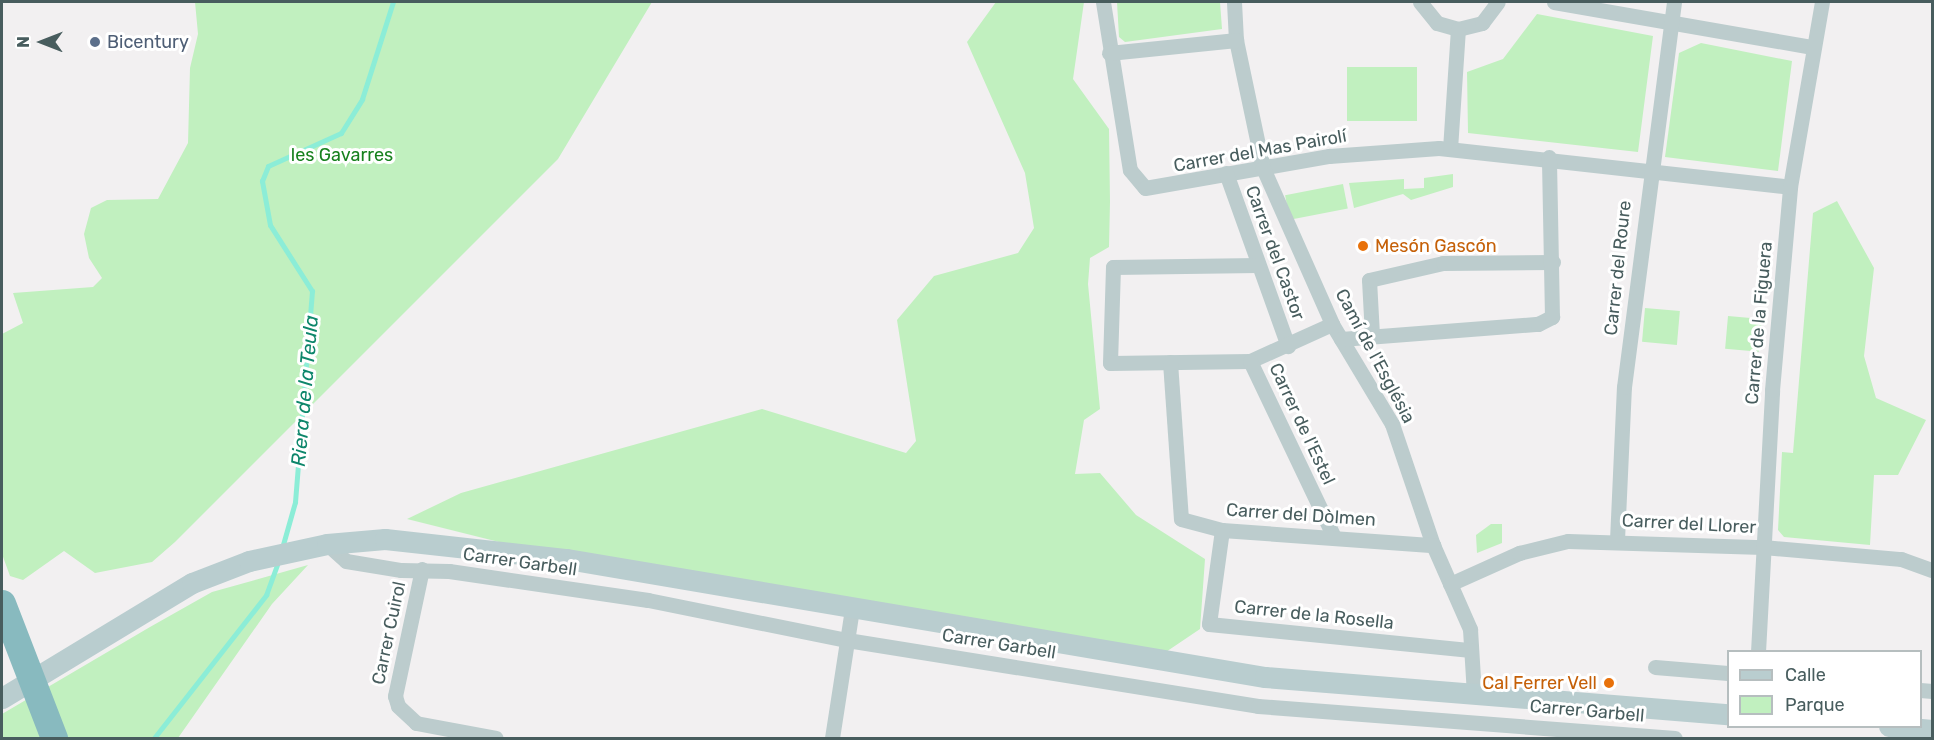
<!DOCTYPE html>
<meta charset="utf-8">
<style>
body{margin:0}
#map{position:relative;width:1934px;height:740px;overflow:hidden;background:#f2f0f1;font-family:Rubik,sans-serif}
div>[style]{position:absolute}
.green>*{inset:0;background:#c1f0bf;transform-origin:0 0}
.stream>*{height:5px;margin:-2.5px;padding:0 2.5px;transform-origin:2.5px;border-radius:2.5px;background:#8cedd7}
.street>*{height:15px;margin:-7.5px;padding:0 7.5px;transform-origin:7.5px;border-radius:7.5px;background:#bccccd}
.secondary>*{height:21px;margin:-10.5px;padding:0 10.5px;transform-origin:10.5px;border-radius:10.5px;background:#b9cdcf}
.highway>*{height:27px;margin:-13.5px;padding:0 13.5px;transform-origin:13.5px;border-radius:13.5px;background:#88babf}
.dots>*{width:16px;height:16px;translate:-50% -50%;box-sizing:border-box;border:3px solid #fff;border-radius:50%}
span{translate:-50% -50%;white-space:nowrap;text-align:center;line-height:1.15;-webkit-text-stroke:6px #fff;paint-order:stroke}
.service-label{font-size:18px;color:#4e5e75}
.left{translate:0 -50%;text-align:left}
.street-label{font-size:18px;color:#485d5e}
.park-label{font-size:18px;color:#17811e}
.food-label{font-size:18px;color:#c56008}
.right{translate:-100% -50%;text-align:right}
.water-label{font-size:20px;color:#0d866b;font-style:italic}
.frame{position:absolute;inset:0;border:3px solid #485d5e;pointer-events:none}
.legend{position:absolute;left:1727px;top:650px;width:195px;height:78px;box-sizing:border-box;background:#fff;border:2px solid #b6bebf;margin:0;padding:8px 10px;list-style:none;font-size:18px;color:#485d5e}
.legend li{display:flex;align-items:center;gap:12px;height:30px}
.legend b{width:30px;border:2px solid #b6bebf}
.north{position:absolute;left:12px;top:12px;width:60px;height:60px;-webkit-text-stroke:4px #fff;paint-order:stroke;rotate:270deg;font-size:16px;font-weight:700;line-height:24px;text-align:center;color:#485d5e}
.north::after{content:'';display:block;margin:auto;width:21px;height:27px;background:#485d5e;clip-path:polygon(50% 0,100% 100%,50% 72%,0 100%)}
</style>
<div id="map">
<div class="green">
<div style="clip-path:polygon(195px 2px,652px 2px,558px 159px,175px 542px,152px 562px,95px 573px,64px 551px,23px 580px,10px 576px,2px 554px,2px 334px,23px 323px,13px 293px,93px 287px,102px 278px,89px 258px,84px 234px,91px 208px,107px 200px,158px 199px,188px 143px,190px 68px,198px 34px)"></div>
<div style="clip-path:polygon(996px 2px,1084px 2px,1073px 79px,1109px 129px,1110px 202px,1109px 247px,1090px 258px,1088px 284px,1100px 409px,1084px 420px,1075px 474px,1100px 473px,1136px 515px,1205px 559px,1200px 629px,1154px 660px,567px 559px,407px 519px,461px 493px,762px 409px,906px 453px,916px 441px,897px 320px,934px 276px,1018px 253px,1034px 228px,1025px 173px,967px 42px)"></div>
<div style="clip-path:polygon(1117px 2px,1220px 2px,1222px 29px,1125px 42px,1119px 37px)"></div>
<div style="clip-path:polygon(1537px 14px,1653px 36px,1638px 152px,1468px 133px,1467px 72px,1503px 59px)"></div>
<div style="clip-path:polygon(1701px 43px,1792px 61px,1778px 171px,1665px 157px,1679px 53px)"></div>
<div style="left:1347px;top:67px;width:70px;height:54px"></div>
<div style="clip-path:polygon(1453px 174px,1453px 187px,1411px 200px,1403px 194px,1354px 208px,1349px 183px,1404px 179px,1404px 189px,1424px 188px,1424px 178px)"></div>
<div style="left:1343px;top:184px;width:25px;height:59px;rotate:79deg"></div>
<div style="clip-path:polygon(1837px 201px,1874px 268px,1864px 356px,1876px 398px,1926px 420px,1898px 475px,1874px 475px,1870px 545px,1784px 537px,1778px 530px,1782px 452px,1793px 453px,1813px 213px)"></div>
<div style="left:1645px;top:308px;width:35px;height:34px;rotate:5deg"></div>
<div style="left:1728px;top:316px;width:34px;height:33px;rotate:5deg"></div>
<div style="clip-path:polygon(1491px 524px,1502px 524px,1502px 543px,1477px 553px,1476px 535px)"></div>
<div style="clip-path:polygon(308px 565px,272px 604px,178px 738px,2px 738px,2px 714px,150px 627px,212px 592px)"></div>
</div>
<div class="stream">
<div style="left:282px;top:548px;width:48px;rotate:-74.2deg"></div>
<div style="left:295px;top:502px;width:212px;rotate:-85.4deg"></div>
<div style="left:312px;top:291px;width:78px;rotate:-122.5deg"></div>
<div style="left:270px;top:225px;width:45px;rotate:-100.3deg"></div>
<div style="left:262px;top:181px;width:16px;rotate:-68deg"></div>
<div style="left:268px;top:166px;width:80px;rotate:-24.3deg"></div>
<div style="left:341px;top:133px;width:40px;rotate:-58deg"></div>
<div style="left:362px;top:99px;width:102px;rotate:-72.3deg"></div>
<div style="left:154px;top:738px;width:182px;rotate:-51.9deg"></div>
<div style="left:266px;top:595px;width:37px;rotate:-70deg"></div>
</div>
<div class="street">
<div style="left:1103px;top:2px;width:170px;rotate:80.9deg"></div>
<div style="left:1130px;top:170px;width:23px;rotate:50deg"></div>
<div style="left:1145px;top:188px;width:187px;rotate:-9.9deg"></div>
<div style="left:1329px;top:156px;width:110px;rotate:-4.2deg"></div>
<div style="left:1439px;top:148px;width:353px;rotate:6.3deg"></div>
<div style="left:1234px;top:2px;width:38px;rotate:87deg"></div>
<div style="left:1236px;top:40px;width:131px;rotate:78.1deg"></div>
<div style="left:1263px;top:168px;width:171px;rotate:66.1deg"></div>
<div style="left:1332px;top:324px;width:117px;rotate:59deg"></div>
<div style="left:1392px;top:424px;width:128px;rotate:71.3deg"></div>
<div style="left:1433px;top:545px;width:92px;rotate:66.2deg"></div>
<div style="left:1470px;top:629px;width:66px;rotate:86.5deg"></div>
<div style="left:1420px;top:2px;width:27px;rotate:51deg"></div>
<div style="left:1437px;top:23px;width:22px;rotate:16deg"></div>
<div style="left:1458px;top:29px;width:25px;rotate:-14deg"></div>
<div style="left:1482px;top:23px;width:26px;rotate:-53deg"></div>
<div style="left:1554px;top:2px;width:261px;rotate:9.9deg"></div>
<div style="left:1109px;top:53px;width:128px;rotate:-5.8deg"></div>
<div style="left:1450px;top:149px;width:120px;rotate:-86.2deg"></div>
<div style="left:1226px;top:173px;width:184px;rotate:70.3deg"></div>
<div style="left:1258px;top:265px;width:145px;rotate:179.2deg"></div>
<div style="left:1113px;top:267px;width:96px;rotate:91.8deg"></div>
<div style="left:1110px;top:363px;width:140px;rotate:-0.8deg"></div>
<div style="left:1250px;top:361px;width:90px;rotate:-24.3deg"></div>
<div style="left:1372px;top:335px;width:55px;rotate:-93.1deg"></div>
<div style="left:1369px;top:280px;width:76px;rotate:-12.9deg"></div>
<div style="left:1443px;top:263px;width:110px;rotate:-0.5deg"></div>
<div style="left:1341px;top:339px;width:198px;rotate:-4.4deg"></div>
<div style="left:1538px;top:324px;width:16px;rotate:-27deg"></div>
<div style="left:1552px;top:317px;width:160px;rotate:-91.1deg"></div>
<div style="left:1250px;top:361px;width:195px;rotate:64.5deg"></div>
<div style="left:1170px;top:362px;width:157px;rotate:86deg"></div>
<div style="left:1181px;top:519px;width:42px;rotate:15deg"></div>
<div style="left:1222px;top:530px;width:212px;rotate:4.1deg"></div>
<div style="left:1222px;top:530px;width:95px;rotate:97.9deg"></div>
<div style="left:1209px;top:624px;width:263px;rotate:5.7deg"></div>
<div style="left:1617px;top:540px;width:153px;rotate:-87.4deg"></div>
<div style="left:1624px;top:387px;width:388px;rotate:-82.6deg"></div>
<div style="left:327px;top:544px;width:25px;rotate:42deg"></div>
<div style="left:346px;top:561px;width:56px;rotate:9.3deg"></div>
<div style="left:401px;top:570px;width:48px;rotate:1.2deg"></div>
<div style="left:449px;top:571px;width:201px;rotate:8.3deg"></div>
<div style="left:648px;top:600px;width:203px;rotate:11.4deg"></div>
<div style="left:847px;top:640px;width:416px;rotate:9.1deg"></div>
<div style="left:1258px;top:706px;width:418px;rotate:4.4deg"></div>
<div style="left:422px;top:569px;width:130px;rotate:102deg"></div>
<div style="left:395px;top:696px;width:10px;rotate:73deg"></div>
<div style="left:398px;top:706px;width:25px;rotate:43deg"></div>
<div style="left:416px;top:723px;width:81px;rotate:10.6deg"></div>
<div style="left:1450px;top:584px;width:76px;rotate:-24.2deg"></div>
<div style="left:1519px;top:553px;width:50px;rotate:-13.8deg"></div>
<div style="left:1568px;top:541px;width:195px;rotate:1.8deg"></div>
<div style="left:1763px;top:547px;width:139px;rotate:5deg"></div>
<div style="left:1901px;top:559px;width:33px;rotate:20deg"></div>
<div style="left:1758px;top:652px;width:262px;rotate:-86.9deg"></div>
<div style="left:1772px;top:390px;width:204px;rotate:-84.9deg"></div>
<div style="left:1790px;top:187px;width:188px;rotate:-80.2deg"></div>
<div style="left:1655px;top:667px;width:73px;rotate:4.7deg"></div>
<div style="left:1920px;top:690px;width:12px;rotate:5deg"></div>
<div style="left:832px;top:738px;width:131px;rotate:-81.2deg"></div>
</div>
<div class="secondary">
<div style="left:2px;top:698px;width:222px;rotate:-31.2deg"></div>
<div style="left:192px;top:583px;width:61px;rotate:-21.1deg"></div>
<div style="left:249px;top:561px;width:80px;rotate:-12.3deg"></div>
<div style="left:327px;top:544px;width:58px;rotate:-4.9deg"></div>
<div style="left:385px;top:539px;width:183px;rotate:6.3deg"></div>
<div style="left:567px;top:559px;width:708px;rotate:9.6deg"></div>
<div style="left:1265px;top:677px;width:464px;rotate:4.6deg"></div>
<div style="left:1889px;top:726px;width:43px;rotate:5.3deg"></div>
</div>
<div class="highway">
<div style="left:2px;top:603px;width:145px;rotate:68.9deg"></div>
</div>
<div class="dots">
<div style="left:95px;top:42px;background:#5c6f8a"></div>
<div style="left:1363px;top:246px;background:#e8710a"></div>
<div style="left:1609px;top:683px;background:#e8710a"></div>
</div>
<div class="service-label">
<span class="left" style="left:107px;top:42px">Bicentury</span>
</div>
<div class="street-label">
<span style="left:1260px;top:151px;rotate:-10deg">Carrer del Mas Pairolí</span>
<span style="left:1275px;top:253px;rotate:70deg">Carrer del Castor</span>
<span style="left:1618px;top:268px;rotate:-84deg">Carrer del Roure</span>
<span style="left:1759px;top:323px;rotate:-85deg">Carrer de la Figuera</span>
<span style="left:1375px;top:356px;rotate:62deg">Camí de l'Església</span>
<span style="left:1302px;top:424px;rotate:65deg">Carrer de l'Estel</span>
<span style="left:1301px;top:515px;rotate:4deg">Carrer del Dòlmen</span>
<span style="left:1689px;top:524px;rotate:3deg">Carrer del Llorer</span>
<span style="left:520px;top:562px;rotate:8deg">Carrer Garbell</span>
<span style="left:1314px;top:615px;rotate:6deg">Carrer de la Rosella</span>
<span style="left:389px;top:633px;rotate:-78deg">Carrer Cuirol</span>
<span style="left:999px;top:644px;rotate:9deg">Carrer Garbell</span>
<span style="left:1587px;top:711px;rotate:5deg">Carrer Garbell</span>
</div>
<div class="park-label">
<span style="left:342px;top:155px">les Gavarres</span>
</div>
<div class="food-label">
<span class="left" style="left:1375px;top:246px">Mesón Gascón</span>
<span class="right" style="left:1597px;top:683px">Cal Ferrer Vell</span>
</div>
<div class="water-label">
<span style="left:305px;top:391px;rotate:-85deg">Riera de la Teula</span>
</div>
<div class="frame"></div>
<ul class="legend">
<li><b style="height:8px;background:#b9cdcf"></b>Calle</li>
<li><b style="height:16px;background:#c1f0bf"></b>Parque</li>
</ul>
<div class="north">N</div>
</div>
